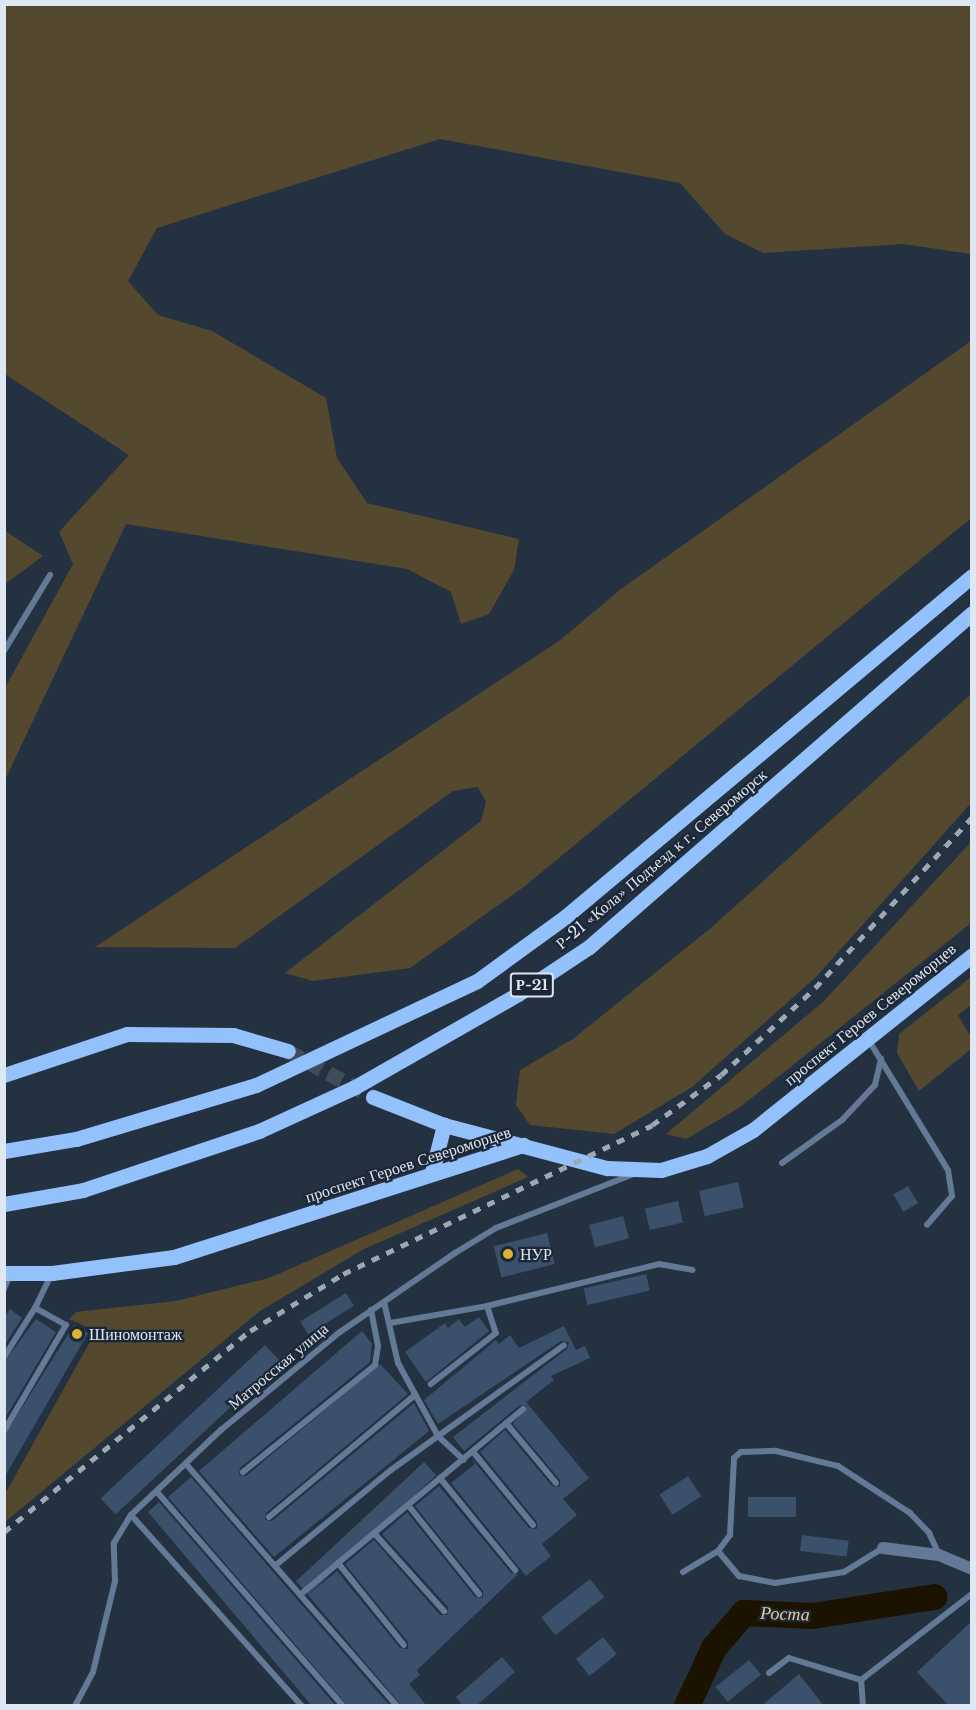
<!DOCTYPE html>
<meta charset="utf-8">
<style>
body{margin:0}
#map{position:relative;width:976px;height:1710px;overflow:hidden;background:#243140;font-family:"Libre Baskerville",serif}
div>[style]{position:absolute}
.green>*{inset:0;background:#54492f}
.river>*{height:26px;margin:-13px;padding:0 13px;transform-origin:13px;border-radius:13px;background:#1c1200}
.building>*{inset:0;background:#3a506b;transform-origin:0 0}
.primary-tunnel>*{height:15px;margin-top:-7.5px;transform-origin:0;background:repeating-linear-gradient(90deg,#404c5b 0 15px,transparent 0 23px)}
.lane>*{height:6px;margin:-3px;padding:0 3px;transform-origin:3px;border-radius:3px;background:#637995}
.street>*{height:12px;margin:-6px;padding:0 6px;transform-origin:6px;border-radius:6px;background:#637995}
.primary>*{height:15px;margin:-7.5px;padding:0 7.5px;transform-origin:7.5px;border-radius:7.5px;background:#93c1fb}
.rail>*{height:4.5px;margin-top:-2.25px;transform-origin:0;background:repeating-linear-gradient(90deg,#9ea8b4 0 8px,transparent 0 16px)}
.dots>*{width:16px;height:16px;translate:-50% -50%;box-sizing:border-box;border:3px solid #1b2736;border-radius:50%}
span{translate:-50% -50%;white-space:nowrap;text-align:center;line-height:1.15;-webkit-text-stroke:4.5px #1b2736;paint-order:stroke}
.shield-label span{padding:2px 4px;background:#1b2736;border:2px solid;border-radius:4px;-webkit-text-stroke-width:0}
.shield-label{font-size:15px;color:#dfe7f2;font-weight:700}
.street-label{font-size:16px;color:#dfe7f2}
.poi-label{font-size:16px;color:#dfe7f2}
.left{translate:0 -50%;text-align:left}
.water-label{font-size:18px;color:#e7ce91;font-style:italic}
.frame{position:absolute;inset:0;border:6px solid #dfe7f2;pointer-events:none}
</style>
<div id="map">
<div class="green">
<div style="clip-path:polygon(5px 4px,971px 5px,971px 254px,903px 244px,763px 253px,725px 234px,680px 183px,440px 139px,157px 228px,128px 281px,158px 315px,212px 331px,326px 398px,337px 458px,367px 503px,519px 539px,514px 570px,489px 614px,461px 624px,451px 592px,407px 569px,126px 524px,5px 780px,5px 688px,73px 564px,59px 532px,129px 455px,5px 374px)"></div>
<div style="clip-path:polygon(971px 341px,971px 518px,525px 886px,410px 968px,313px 981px,285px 973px,481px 821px,486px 802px,478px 787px,453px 791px,235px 948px,95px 947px,559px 641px,621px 589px)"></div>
<div style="clip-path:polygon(4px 530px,43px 556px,5px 584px,4px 584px)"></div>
<div style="clip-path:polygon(971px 694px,971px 803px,816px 977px,692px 1087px,614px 1134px,530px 1125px,516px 1105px,520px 1070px,573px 1039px,712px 927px)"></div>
<div style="clip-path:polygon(971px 842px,971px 923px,739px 1108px,686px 1139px,666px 1134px,824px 1001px)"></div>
<div style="clip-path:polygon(971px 977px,971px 1005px,958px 1015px,971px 1037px,971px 1049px,919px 1091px,897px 1053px,899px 1034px)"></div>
<div style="clip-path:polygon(518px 1169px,528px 1177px,364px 1249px,260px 1311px,5px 1522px,5px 1494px,96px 1331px,69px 1319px,76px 1312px,176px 1301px,269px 1278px)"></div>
</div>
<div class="river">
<div style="left:687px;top:1706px;width:64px;rotate:-65deg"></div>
<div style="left:714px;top:1648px;width:46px;rotate:-49.4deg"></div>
<div style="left:744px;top:1613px;width:69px;rotate:2.5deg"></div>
<div style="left:813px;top:1616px;width:123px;rotate:-8.9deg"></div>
</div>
<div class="building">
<div style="left:738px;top:1182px;width:26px;height:40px;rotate:77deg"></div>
<div style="left:908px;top:1186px;width:20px;height:17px;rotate:60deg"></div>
<div style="left:678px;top:1201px;width:22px;height:34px;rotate:77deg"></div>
<div style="left:623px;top:1216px;width:23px;height:35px;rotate:75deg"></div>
<div style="left:547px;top:1233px;width:32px;height:55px;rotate:76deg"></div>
<div style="left:646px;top:1274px;width:17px;height:64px;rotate:77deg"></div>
<div style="left:346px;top:1293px;width:15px;height:54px;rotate:58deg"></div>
<div style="clip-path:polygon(10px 1309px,22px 1318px,4px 1346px,4px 1317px)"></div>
<div style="clip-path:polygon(479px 1317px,489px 1331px,426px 1382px,405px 1352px,445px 1323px,448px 1328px,459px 1319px,465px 1327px)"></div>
<div style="clip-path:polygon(36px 1319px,56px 1332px,4px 1420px,4px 1362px)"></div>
<div style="clip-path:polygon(74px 1325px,88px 1333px,4px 1478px,4px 1436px)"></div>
<div style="clip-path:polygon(564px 1326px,576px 1350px,585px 1346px,590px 1358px,551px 1376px,554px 1380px,526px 1402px,589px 1478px,563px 1499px,577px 1515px,542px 1544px,551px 1556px,526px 1576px,451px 1483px,475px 1464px,472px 1459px,529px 1528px,537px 1529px,537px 1522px,480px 1452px,505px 1430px,552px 1486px,560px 1487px,560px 1480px,513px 1424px,527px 1406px,520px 1405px,464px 1451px,453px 1437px,567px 1349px,569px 1342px,561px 1341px,438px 1424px,424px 1400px,496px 1340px,499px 1344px,510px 1335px,519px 1348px)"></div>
<div style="clip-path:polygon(362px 1331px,372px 1344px,370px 1362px,240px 1468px,239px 1475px,246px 1476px,380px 1364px,408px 1394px,266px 1513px,265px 1520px,272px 1521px,414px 1403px,429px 1431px,274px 1557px,199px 1471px)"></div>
<div style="left:265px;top:1345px;width:22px;height:225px;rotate:47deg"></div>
<div style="left:424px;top:1462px;width:18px;height:175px;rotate:47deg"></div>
<div style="left:688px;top:1476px;width:24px;height:34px;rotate:57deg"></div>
<div style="clip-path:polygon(191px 1477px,282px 1582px,390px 1706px,348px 1706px,168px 1497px)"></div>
<div style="clip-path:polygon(439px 1486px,511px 1573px,518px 1574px,417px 1670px,420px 1675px,409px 1684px,427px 1706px,402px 1706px,308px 1595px,337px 1571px,400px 1648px,408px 1649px,408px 1642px,345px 1564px,374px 1540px,440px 1615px,447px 1615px,448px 1607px,382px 1534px,407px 1512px,475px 1597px,483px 1598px,483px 1591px,415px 1506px)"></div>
<div style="left:748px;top:1497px;width:48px;height:20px"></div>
<div style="clip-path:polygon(159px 1502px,336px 1706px,312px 1706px,148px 1512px)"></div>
<div style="left:802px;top:1535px;width:47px;height:16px;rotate:7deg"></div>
<div style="left:590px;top:1579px;width:23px;height:62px;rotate:52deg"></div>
<div style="clip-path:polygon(972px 1621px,972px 1706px,949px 1706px,917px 1672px)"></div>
<div style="left:603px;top:1637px;width:22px;height:35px;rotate:51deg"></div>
<div style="clip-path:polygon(502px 1657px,515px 1672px,476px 1706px,463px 1706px,456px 1697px)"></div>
<div style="left:749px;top:1660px;width:19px;height:43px;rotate:51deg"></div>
<div style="clip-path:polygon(799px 1674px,824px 1706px,761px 1706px)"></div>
</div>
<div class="primary-tunnel">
<div style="left:288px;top:1051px;width:97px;rotate:28.4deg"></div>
</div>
<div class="lane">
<div style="left:4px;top:651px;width:89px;rotate:-58.8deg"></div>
<div style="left:868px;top:1039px;width:153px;rotate:58.6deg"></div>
<div style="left:948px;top:1170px;width:26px;rotate:81deg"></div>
<div style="left:952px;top:1196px;width:38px;rotate:131deg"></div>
<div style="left:782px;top:1163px;width:74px;rotate:-35.6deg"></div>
<div style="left:842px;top:1120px;width:48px;rotate:-46.7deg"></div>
<div style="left:875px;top:1085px;width:27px;rotate:-77deg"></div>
<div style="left:4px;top:1289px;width:15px;rotate:-67deg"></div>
<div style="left:384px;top:1302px;width:63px;rotate:77.1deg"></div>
<div style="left:398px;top:1363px;width:83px;rotate:61.3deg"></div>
<div style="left:438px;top:1436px;width:35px;rotate:43deg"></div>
<div style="left:487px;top:1306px;width:177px;rotate:-13.7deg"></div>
<div style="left:659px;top:1264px;width:34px;rotate:10deg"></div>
<div style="left:390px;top:1323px;width:98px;rotate:-9.9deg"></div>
<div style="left:487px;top:1306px;width:28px;rotate:72deg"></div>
<div style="left:496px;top:1333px;width:83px;rotate:141.9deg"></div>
<div style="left:4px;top:1357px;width:58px;rotate:-57.7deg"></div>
<div style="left:506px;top:1423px;width:78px;rotate:50.2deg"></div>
<div style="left:4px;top:1431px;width:123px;rotate:-59.7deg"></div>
<div style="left:66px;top:1325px;width:35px;rotate:-151deg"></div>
<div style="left:35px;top:1308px;width:39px;rotate:-64deg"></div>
<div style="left:474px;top:1453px;width:93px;rotate:50.7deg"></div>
<div style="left:186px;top:1464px;width:321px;rotate:48.9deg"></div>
<div style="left:243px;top:1472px;width:170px;rotate:-39deg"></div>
<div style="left:375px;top:1365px;width:19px;rotate:-81deg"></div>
<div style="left:378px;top:1346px;width:37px;rotate:-101deg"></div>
<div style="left:440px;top:1478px;width:119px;rotate:50.8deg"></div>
<div style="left:157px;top:1492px;width:284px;rotate:49deg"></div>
<div style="left:408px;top:1505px;width:114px;rotate:51.4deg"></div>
<div style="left:131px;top:1515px;width:256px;rotate:48.2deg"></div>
<div style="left:269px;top:1517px;width:190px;rotate:-39.9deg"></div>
<div style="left:374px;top:1533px;width:105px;rotate:48.1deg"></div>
<div style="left:718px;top:1551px;width:33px;rotate:50deg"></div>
<div style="left:739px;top:1576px;width:37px;rotate:11deg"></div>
<div style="left:775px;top:1583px;width:70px;rotate:-9.1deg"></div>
<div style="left:844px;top:1572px;width:46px;rotate:-31.6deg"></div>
<div style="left:338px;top:1563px;width:105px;rotate:51.2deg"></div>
<div style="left:276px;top:1565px;width:149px;rotate:-39.6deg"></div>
<div style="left:391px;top:1470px;width:213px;rotate:-35.8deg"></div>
<div style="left:683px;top:1572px;width:41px;rotate:-31deg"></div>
<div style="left:718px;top:1551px;width:20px;rotate:-53deg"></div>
<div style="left:730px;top:1535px;width:77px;rotate:-87deg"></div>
<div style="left:734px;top:1458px;width:9px;rotate:-41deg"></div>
<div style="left:741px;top:1452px;width:35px;rotate:-2deg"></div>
<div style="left:776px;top:1451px;width:64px;rotate:13.6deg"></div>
<div style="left:838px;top:1466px;width:86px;rotate:33.1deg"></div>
<div style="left:910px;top:1513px;width:28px;rotate:46deg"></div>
<div style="left:929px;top:1533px;width:23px;rotate:65deg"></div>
<div style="left:301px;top:1594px;width:289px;rotate:-39.8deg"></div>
<div style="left:769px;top:1673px;width:25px;rotate:-37deg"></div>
<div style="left:789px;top:1658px;width:75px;rotate:17deg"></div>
<div style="left:75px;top:1706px;width:38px;rotate:-62deg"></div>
<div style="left:93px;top:1672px;width:94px;rotate:-76.4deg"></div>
<div style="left:115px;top:1581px;width:38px;rotate:-92deg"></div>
<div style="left:114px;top:1543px;width:33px;rotate:-59deg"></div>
<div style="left:131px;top:1515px;width:124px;rotate:-43.4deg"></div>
<div style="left:221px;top:1430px;width:154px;rotate:-39.5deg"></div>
<div style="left:340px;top:1332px;width:140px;rotate:-34.5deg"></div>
<div style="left:455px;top:1253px;width:48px;rotate:-31.4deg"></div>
<div style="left:496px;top:1228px;width:150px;rotate:-21.4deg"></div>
<div style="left:863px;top:1706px;width:26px;rotate:-94deg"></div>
<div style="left:861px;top:1680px;width:140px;rotate:-37.8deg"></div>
</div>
<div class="street">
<div style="left:883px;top:1548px;width:56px;rotate:7.1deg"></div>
<div style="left:939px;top:1555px;width:36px;rotate:23deg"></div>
</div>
<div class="primary">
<div style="left:4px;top:1075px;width:130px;rotate:-18.4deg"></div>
<div style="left:127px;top:1034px;width:106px;rotate:0.5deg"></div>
<div style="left:233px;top:1035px;width:57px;rotate:16.2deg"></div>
<div style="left:373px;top:1097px;width:76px;rotate:21.5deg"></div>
<div style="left:444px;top:1125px;width:169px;rotate:14.8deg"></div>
<div style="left:607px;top:1168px;width:54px;rotate:2.1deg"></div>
<div style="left:661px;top:1170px;width:48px;rotate:-16.9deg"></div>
<div style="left:707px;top:1156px;width:53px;rotate:-29.5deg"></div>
<div style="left:753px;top:1130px;width:280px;rotate:-38.6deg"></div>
<div style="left:4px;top:1151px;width:73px;rotate:-9.5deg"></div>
<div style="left:76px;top:1139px;width:188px;rotate:-16.7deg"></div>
<div style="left:256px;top:1085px;width:244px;rotate:-25.2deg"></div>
<div style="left:477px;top:981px;width:109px;rotate:-36deg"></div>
<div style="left:565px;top:917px;width:531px;rotate:-39.96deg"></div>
<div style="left:432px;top:1172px;width:49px;rotate:-75.7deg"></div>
<div style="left:4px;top:1204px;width:80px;rotate:-10deg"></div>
<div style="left:83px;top:1190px;width:186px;rotate:-18.5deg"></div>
<div style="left:259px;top:1131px;width:106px;rotate:-24.6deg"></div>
<div style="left:355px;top:1087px;width:188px;rotate:-29.7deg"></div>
<div style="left:518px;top:994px;width:85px;rotate:-33.5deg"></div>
<div style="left:589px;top:947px;width:508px;rotate:-41.09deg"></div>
<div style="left:4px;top:1273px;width:48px"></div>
<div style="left:52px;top:1273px;width:123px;rotate:-7.5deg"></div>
<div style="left:174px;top:1257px;width:367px;rotate:-17.8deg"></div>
</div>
<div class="rail">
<div style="left:4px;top:1532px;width:318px;rotate:-39.3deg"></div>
<div style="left:250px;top:1331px;width:109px;rotate:-31.5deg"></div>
<div style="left:343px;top:1274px;width:343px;rotate:-25.7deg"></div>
<div style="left:652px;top:1125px;width:85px;rotate:-35.9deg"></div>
<div style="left:721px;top:1075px;width:128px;rotate:-42.8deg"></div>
<div style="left:815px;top:988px;width:232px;rotate:-47.4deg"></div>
</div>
<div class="dots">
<div style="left:508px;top:1254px;background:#ddb133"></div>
<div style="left:77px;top:1334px;background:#ddb133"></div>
</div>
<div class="shield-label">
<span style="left:532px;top:985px">Р-21</span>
</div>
<div class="street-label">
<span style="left:661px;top:859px;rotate:-40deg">Р-21 «Кола» Подъезд к г. Североморск</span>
<span style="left:870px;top:1014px;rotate:-39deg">проспект Героев Североморцев</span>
<span style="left:408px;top:1164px;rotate:-18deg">проспект Героев Североморцев</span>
<span style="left:278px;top:1366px;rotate:-40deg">Матросская улица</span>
</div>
<div class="poi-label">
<span class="left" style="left:520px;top:1254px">НУР</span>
<span class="left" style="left:89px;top:1334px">Шиномонтаж</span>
</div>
<div class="water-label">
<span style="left:785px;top:1614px;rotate:2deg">Роста</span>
</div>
<div class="frame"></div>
</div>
